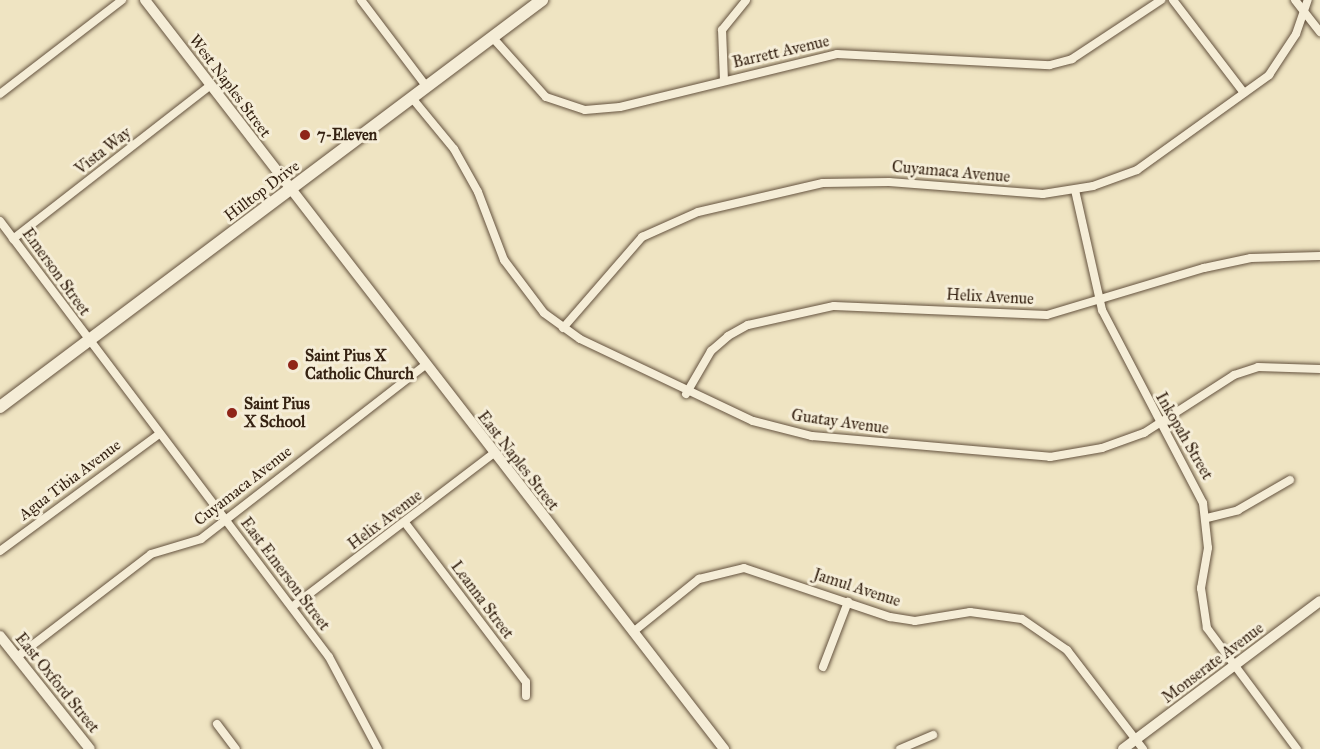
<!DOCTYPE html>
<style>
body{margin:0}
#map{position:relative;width:1320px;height:749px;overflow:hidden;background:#efe4c2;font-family:"IM FELL Great Primer",serif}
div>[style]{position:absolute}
.roads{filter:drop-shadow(0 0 2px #64523e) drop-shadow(0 0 2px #64523e)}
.minor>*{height:8px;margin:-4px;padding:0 4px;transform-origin:4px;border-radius:4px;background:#f5edd7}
.tertiary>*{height:10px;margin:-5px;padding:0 5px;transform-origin:5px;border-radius:5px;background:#f5edd7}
.secondary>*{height:12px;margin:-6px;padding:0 6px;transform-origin:6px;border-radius:6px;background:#f5edd7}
.dots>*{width:16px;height:16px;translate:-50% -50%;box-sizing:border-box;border:3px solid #f5edd7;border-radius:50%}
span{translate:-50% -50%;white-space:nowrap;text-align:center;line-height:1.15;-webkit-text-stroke:6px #f5edd7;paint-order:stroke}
.street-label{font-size:16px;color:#352212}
.poi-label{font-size:16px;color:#352212;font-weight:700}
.left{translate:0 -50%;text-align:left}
</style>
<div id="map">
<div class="roads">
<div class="minor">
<div style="left:361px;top:0;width:108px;rotate:52.9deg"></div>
<div style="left:1173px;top:0;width:117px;rotate:52.6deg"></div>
<div style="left:1295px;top:0;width:41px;rotate:52deg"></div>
<div style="left:493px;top:38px;width:79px;rotate:48.1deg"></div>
<div style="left:546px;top:97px;width:41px;rotate:18.4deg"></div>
<div style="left:585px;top:110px;width:35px;rotate:-5deg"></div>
<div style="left:620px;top:107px;width:223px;rotate:-13.7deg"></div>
<div style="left:837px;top:54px;width:213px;rotate:3deg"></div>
<div style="left:1050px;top:65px;width:23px;rotate:-15deg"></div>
<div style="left:1072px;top:59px;width:107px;rotate:-33.5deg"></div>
<div style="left:724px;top:81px;width:51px;rotate:-92.2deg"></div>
<div style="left:722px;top:30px;width:38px;rotate:-51deg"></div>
<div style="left:0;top:94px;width:154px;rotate:-37.6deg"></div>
<div style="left:412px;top:98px;width:66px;rotate:50.5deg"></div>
<div style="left:454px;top:149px;width:49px;rotate:60.8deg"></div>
<div style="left:478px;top:192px;width:73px;rotate:69.1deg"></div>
<div style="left:504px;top:260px;width:66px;rotate:53deg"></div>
<div style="left:544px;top:313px;width:44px;rotate:35.8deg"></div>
<div style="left:580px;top:339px;width:191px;rotate:25.4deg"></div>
<div style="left:753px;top:421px;width:61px;rotate:14.3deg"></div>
<div style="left:812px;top:436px;width:239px;rotate:5deg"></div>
<div style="left:1050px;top:457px;width:53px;rotate:-9.8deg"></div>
<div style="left:1102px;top:448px;width:45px;rotate:-19.7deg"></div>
<div style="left:1144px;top:433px;width:107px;rotate:-32.8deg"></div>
<div style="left:1234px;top:375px;width:25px;rotate:-18deg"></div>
<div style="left:1258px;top:367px;width:62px;rotate:1.8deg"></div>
<div style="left:1075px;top:190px;width:123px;rotate:77.3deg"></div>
<div style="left:1102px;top:310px;width:218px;rotate:62.4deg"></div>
<div style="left:1203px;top:503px;width:45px;rotate:83.7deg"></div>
<div style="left:1208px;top:548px;width:41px;rotate:99.9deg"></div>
<div style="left:1201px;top:588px;width:40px;rotate:81.5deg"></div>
<div style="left:1207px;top:628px;width:151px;rotate:53.4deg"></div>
<div style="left:0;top:221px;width:546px;rotate:52.96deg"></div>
<div style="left:329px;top:657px;width:104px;rotate:62deg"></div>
<div style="left:13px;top:239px;width:251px;rotate:-37.9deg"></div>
<div style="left:563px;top:328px;width:121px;rotate:-49deg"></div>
<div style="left:642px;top:237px;width:61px;rotate:-24.1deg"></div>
<div style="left:698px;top:212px;width:128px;rotate:-13.1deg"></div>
<div style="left:823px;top:183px;width:66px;rotate:-0.9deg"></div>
<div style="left:889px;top:182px;width:154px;rotate:4.5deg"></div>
<div style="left:1043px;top:194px;width:51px;rotate:-9.1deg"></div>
<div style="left:1093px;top:186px;width:47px;rotate:-20deg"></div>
<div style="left:1137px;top:170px;width:163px;rotate:-35.7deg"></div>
<div style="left:1269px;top:75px;width:49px;rotate:-56.6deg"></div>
<div style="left:1296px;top:34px;width:36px;rotate:-71deg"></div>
<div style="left:686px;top:394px;width:50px;rotate:-59.8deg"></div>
<div style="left:711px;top:351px;width:23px;rotate:-41deg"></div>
<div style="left:728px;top:336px;width:23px;rotate:-29deg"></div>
<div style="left:748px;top:325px;width:88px;rotate:-12.5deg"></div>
<div style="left:834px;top:306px;width:213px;rotate:2.4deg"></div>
<div style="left:1047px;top:315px;width:164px;rotate:-16.7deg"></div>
<div style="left:1204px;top:268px;width:48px;rotate:-12deg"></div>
<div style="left:1251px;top:258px;width:69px;rotate:-1.7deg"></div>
<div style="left:1207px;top:518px;width:32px;rotate:-14deg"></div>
<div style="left:1238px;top:510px;width:60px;rotate:-30deg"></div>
<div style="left:406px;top:524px;width:198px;rotate:52.8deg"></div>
<div style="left:526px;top:682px;width:14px;rotate:90deg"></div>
<div style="left:0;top:551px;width:197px;rotate:-36.3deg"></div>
<div style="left:292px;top:607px;width:253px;rotate:-37.3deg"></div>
<div style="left:633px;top:632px;width:85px;rotate:-38.8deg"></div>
<div style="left:699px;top:579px;width:46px;rotate:-13.7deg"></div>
<div style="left:744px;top:568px;width:154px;rotate:18.6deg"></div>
<div style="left:890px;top:617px;width:25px;rotate:9deg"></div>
<div style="left:915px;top:621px;width:56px;rotate:-9.3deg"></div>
<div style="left:970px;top:612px;width:52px;rotate:7.7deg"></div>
<div style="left:1022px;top:619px;width:55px;rotate:34.6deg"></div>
<div style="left:1067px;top:650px;width:125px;rotate:52.5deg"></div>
<div style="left:17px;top:657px;width:169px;rotate:-37.5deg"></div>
<div style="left:151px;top:554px;width:52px;rotate:-16.7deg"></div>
<div style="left:201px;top:539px;width:282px;rotate:-37.8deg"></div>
<div style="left:823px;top:667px;width:70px;rotate:-69deg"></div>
<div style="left:217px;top:724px;width:31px;rotate:53deg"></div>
<div style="left:900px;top:749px;width:36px;rotate:-23deg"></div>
</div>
<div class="tertiary">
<div style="left:145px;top:0;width:947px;rotate:52.29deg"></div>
<div style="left:0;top:636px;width:144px;rotate:51.5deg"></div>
<div style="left:1123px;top:749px;width:246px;rotate:-36.9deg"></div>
</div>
<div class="secondary">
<div style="left:0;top:407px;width:678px;rotate:-36.9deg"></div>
</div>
</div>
<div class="dots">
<div style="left:305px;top:135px;background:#8f2418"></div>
<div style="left:293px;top:365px;background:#8f2418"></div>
<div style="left:232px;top:413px;background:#8f2418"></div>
</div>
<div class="street-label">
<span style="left:781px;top:52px;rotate:-13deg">Barrett Avenue</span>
<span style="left:230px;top:86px;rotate:53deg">West Naples Street</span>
<span style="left:103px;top:151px;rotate:-38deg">Vista Way</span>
<span style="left:951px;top:172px;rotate:5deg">Cuyamaca Avenue</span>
<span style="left:262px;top:191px;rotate:-37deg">Hilltop Drive</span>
<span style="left:56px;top:272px;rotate:54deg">Emerson Street</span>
<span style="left:990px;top:297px;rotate:3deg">Helix Avenue</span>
<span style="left:840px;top:422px;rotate:8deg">Guatay Avenue</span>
<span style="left:1184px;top:436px;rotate:60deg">Inkopah Street</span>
<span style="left:518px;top:461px;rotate:52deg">East Naples Street</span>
<span style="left:70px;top:480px;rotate:-37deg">Agua Tibia Avenue</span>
<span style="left:243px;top:486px;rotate:-38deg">Cuyamaca Avenue</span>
<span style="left:385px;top:520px;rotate:-37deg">Helix Avenue</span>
<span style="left:285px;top:574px;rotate:53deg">East Emerson Street</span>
<span style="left:857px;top:588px;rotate:18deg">Jamul Avenue</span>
<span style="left:482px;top:600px;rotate:53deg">Leanna Street</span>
<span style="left:1213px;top:663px;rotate:-37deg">Monserate Avenue</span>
<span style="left:57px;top:683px;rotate:51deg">East Oxford Street</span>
</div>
<div class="poi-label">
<span class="left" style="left:317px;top:135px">7-Eleven</span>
<span class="left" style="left:305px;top:365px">Saint Pius X<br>Catholic Church</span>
<span class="left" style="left:244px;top:413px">Saint Pius<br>X School</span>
</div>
</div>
